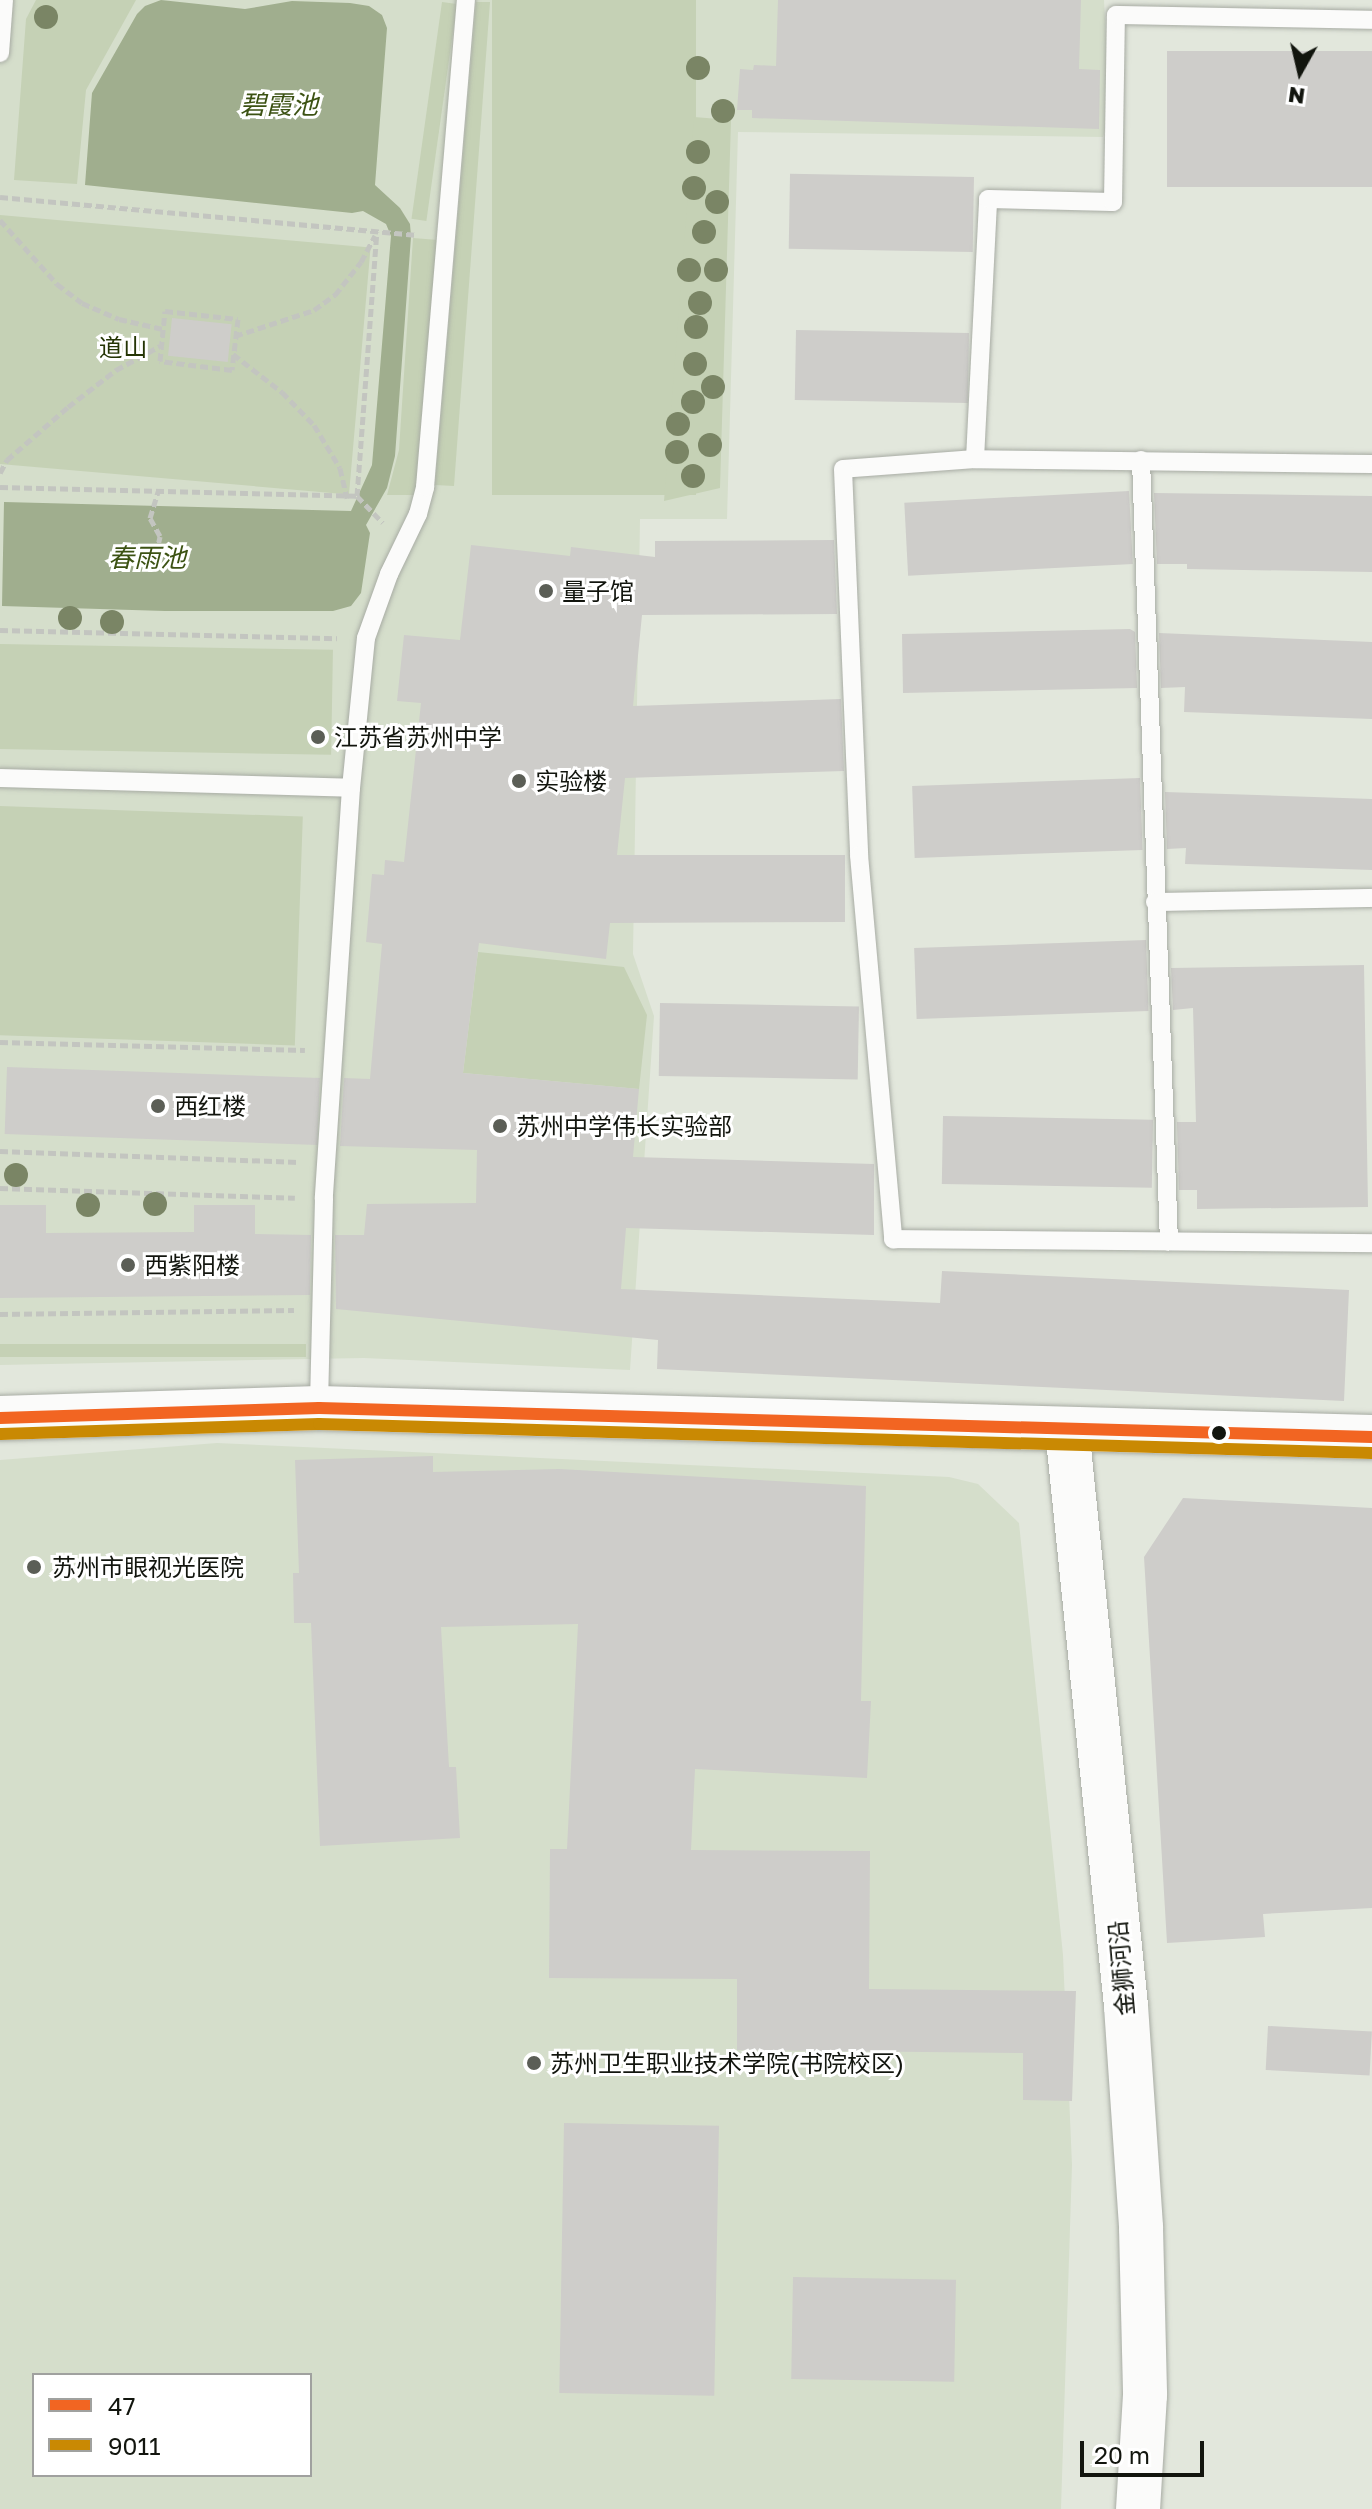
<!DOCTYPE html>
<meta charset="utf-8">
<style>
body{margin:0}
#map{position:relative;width:1372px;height:2509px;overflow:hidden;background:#e2e7dc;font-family:"Golos Text","Noto Sans SC",sans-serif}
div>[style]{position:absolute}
.built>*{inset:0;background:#d5decb}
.green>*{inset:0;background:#c5d1b5;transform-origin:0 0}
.water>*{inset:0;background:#a0ae8e}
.building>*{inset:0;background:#cecdca;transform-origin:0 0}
.path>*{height:5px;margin-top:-2.5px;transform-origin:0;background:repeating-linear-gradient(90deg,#c3c5c0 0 8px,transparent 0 12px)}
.roads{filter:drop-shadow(0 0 2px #a8aca4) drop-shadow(0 0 2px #a8aca4)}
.service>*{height:18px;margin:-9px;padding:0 9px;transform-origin:9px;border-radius:9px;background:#fbfbfa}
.tertiary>*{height:44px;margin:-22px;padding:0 22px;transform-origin:22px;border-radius:22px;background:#fbfbfa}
.secondary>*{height:44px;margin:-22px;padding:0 22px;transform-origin:22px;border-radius:22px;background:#fbfbfa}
.bus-1>*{height:12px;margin:-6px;padding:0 6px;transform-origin:6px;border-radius:6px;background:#f26522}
.bus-2>*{height:12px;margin:-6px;padding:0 6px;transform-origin:6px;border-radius:6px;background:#c98903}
.trees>*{width:24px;height:24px;margin:-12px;border-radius:50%;background:#7a8565}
.dots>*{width:22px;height:22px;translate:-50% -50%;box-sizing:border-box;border:4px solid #fff;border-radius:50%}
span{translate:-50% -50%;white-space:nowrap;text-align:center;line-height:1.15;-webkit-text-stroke:6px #fff;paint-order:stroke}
.park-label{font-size:24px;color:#243504}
.poi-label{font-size:24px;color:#12150e}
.left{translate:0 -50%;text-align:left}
.street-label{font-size:24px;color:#12150e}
.water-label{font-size:26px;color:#3c5213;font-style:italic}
.legend{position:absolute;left:32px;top:2373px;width:280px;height:104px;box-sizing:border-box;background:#fff;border:2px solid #a0a19f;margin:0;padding:10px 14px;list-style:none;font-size:24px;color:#12150e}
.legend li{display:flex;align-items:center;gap:16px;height:40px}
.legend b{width:40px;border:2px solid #a0a19f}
.north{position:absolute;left:1260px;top:32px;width:80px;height:80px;-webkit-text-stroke:6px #fff;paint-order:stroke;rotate:188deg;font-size:22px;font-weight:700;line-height:32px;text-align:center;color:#12150e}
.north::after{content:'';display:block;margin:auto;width:28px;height:36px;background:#12150e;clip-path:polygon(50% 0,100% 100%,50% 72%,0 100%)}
.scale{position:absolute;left:1080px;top:2441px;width:124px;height:36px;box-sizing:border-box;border:4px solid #12150e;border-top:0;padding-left:10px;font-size:24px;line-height:28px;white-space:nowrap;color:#12150e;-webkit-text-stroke:6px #fff;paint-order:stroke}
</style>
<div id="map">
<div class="built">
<div style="clip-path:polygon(0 0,1104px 0,1110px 114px,1103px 137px,738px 132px,727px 519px,640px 519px,633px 954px,654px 1016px,630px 1370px,364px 1358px,0 1365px)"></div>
<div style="clip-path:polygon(evenodd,217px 1443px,949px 1477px,978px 1484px,1019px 1523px,1063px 1955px,1072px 2165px,1061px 2509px,0 2509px,0 1460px,217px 1443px,34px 2375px,310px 2375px,310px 2475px,34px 2475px,34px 2375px)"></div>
</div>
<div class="green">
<div style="clip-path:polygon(36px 0,136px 0,86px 90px,77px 184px,14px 180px,26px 19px)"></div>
<div style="left:492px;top:0;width:204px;height:495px"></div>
<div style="left:442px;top:2px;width:15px;height:219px;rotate:8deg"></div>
<div style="clip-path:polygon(476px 2px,490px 2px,454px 486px,435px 485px)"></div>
<div style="clip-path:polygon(694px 117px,731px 120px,720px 488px,664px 501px)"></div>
<div style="left:0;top:215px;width:372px;height:248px;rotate:5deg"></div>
<div style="clip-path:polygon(413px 238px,438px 240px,419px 495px,387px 495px,399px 450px)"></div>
<div style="left:0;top:644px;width:333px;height:105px;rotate:1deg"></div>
<div style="left:0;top:806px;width:303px;height:229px;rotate:2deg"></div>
<div style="clip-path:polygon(478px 952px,624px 967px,647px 1015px,639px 1089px,463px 1073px)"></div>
<div style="left:306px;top:1344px;width:13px;height:306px;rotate:90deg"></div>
</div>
<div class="water">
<div style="clip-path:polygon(161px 0,245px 9px,292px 1px,350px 3px,369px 6px,382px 15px,387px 28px,375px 185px,400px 208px,410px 224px,411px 237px,395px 456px,387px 488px,366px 525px,370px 533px,361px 593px,351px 606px,333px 611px,165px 611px,2px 606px,4px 502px,351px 511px,372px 465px,391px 236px,386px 224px,363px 211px,352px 213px,85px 185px,92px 93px,137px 14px,145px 6px)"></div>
</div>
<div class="building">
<div style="clip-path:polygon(778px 0,1081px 0,1079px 69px,1100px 70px,1099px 129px,752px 118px,752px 110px,737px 110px,740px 69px,753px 70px,754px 65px,776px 66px)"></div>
<div style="left:1167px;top:51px;width:205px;height:136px"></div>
<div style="left:974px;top:177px;width:75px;height:184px;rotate:91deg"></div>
<div style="left:172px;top:318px;width:60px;height:38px;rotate:6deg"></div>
<div style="left:796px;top:330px;width:173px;height:70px;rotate:1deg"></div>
<div style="left:1129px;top:491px;width:73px;height:225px;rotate:87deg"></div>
<div style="clip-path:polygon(1154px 493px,1372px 496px,1372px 572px,1187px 569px,1187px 564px,1157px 564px)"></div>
<div style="clip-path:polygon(834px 540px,837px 614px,642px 615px,633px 706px,841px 699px,844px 771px,625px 778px,617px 855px,845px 855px,845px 922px,610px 923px,606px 959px,479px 943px,463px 1073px,639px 1089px,633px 1157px,874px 1164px,874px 1235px,626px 1228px,621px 1289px,940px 1303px,942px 1271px,1349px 1290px,1344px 1401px,657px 1369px,658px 1340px,336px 1309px,335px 1235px,364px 1235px,367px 1204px,476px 1203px,477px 1150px,340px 1146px,344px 1078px,370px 1079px,382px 944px,366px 942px,372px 874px,384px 875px,385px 860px,404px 862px,421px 703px,397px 701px,404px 635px,460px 640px,471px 545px,570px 556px,571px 547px,655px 557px,655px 541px)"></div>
<div style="clip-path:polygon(1130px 629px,1135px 632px,1137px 688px,903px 693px,902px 634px)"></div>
<div style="clip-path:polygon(1159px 633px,1372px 642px,1372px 719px,1184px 712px,1185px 687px,1161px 688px)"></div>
<div style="left:1140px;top:778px;width:72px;height:228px;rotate:88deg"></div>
<div style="clip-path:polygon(1165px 792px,1372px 799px,1372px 870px,1185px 864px,1186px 848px,1167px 849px)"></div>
<div style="left:1146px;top:940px;width:71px;height:232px;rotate:88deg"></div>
<div style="clip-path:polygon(1364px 965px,1368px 1207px,1197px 1209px,1197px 1190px,1179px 1190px,1177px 1122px,1196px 1122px,1193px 1008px,1173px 1010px,1171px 968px)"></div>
<div style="left:660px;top:1003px;width:199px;height:73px;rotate:1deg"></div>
<div style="left:7px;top:1067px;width:313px;height:67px;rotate:2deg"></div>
<div style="left:943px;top:1116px;width:210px;height:68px;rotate:1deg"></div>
<div style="clip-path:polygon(0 1205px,46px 1205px,46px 1233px,194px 1232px,194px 1205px,255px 1205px,255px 1234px,311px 1235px,310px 1295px,0 1298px)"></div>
<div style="clip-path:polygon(433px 1456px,433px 1472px,559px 1469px,866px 1486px,861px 1701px,871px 1701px,867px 1778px,695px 1769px,691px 1850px,870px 1851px,869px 1989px,1076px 1991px,1072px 2101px,1023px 2100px,1023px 2053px,737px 2050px,737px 1979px,549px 1978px,550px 1849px,567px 1849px,578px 1624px,441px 1627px,449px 1767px,456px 1767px,460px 1838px,320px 1846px,311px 1623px,294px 1623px,293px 1573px,299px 1573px,295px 1460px)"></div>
<div style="clip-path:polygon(1183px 1498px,1372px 1508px,1372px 1908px,1263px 1914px,1265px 1937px,1167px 1943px,1144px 1557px)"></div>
<div style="left:1268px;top:2026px;width:104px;height:44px;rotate:3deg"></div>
<div style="left:564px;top:2123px;width:155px;height:270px;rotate:1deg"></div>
<div style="left:793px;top:2277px;width:163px;height:102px;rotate:1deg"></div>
</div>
<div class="path">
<div style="left:0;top:197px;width:419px;rotate:5.2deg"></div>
<div style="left:0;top:220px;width:86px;rotate:48.3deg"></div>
<div style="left:57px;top:284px;width:31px;rotate:37deg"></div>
<div style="left:82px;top:303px;width:40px;rotate:23.4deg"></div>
<div style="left:119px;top:319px;width:45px;rotate:12.8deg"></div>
<div style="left:165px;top:311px;width:73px;rotate:6.3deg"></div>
<div style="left:238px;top:319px;width:51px;rotate:96.7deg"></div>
<div style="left:232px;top:370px;width:73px;rotate:-172.9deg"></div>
<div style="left:160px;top:361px;width:50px;rotate:-84.3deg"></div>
<div style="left:235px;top:336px;width:83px;rotate:-18.2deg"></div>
<div style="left:314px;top:310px;width:26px;rotate:-36deg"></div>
<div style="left:335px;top:295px;width:42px;rotate:-51.8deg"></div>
<div style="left:361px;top:262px;width:30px;rotate:-62deg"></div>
<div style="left:233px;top:354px;width:62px;rotate:37.8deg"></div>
<div style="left:282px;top:392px;width:46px;rotate:45.9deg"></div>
<div style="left:314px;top:425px;width:50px;rotate:58.8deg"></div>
<div style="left:340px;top:468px;width:31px;rotate:77deg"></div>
<div style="left:0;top:473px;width:15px;rotate:-62deg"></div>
<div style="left:7px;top:460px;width:81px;rotate:-41deg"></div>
<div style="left:68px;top:407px;width:61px;rotate:-37.6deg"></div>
<div style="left:116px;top:370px;width:50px;rotate:-28.6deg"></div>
<div style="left:0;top:487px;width:357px;rotate:1.4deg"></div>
<div style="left:357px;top:496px;width:37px;rotate:46deg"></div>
<div style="left:357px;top:496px;width:265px;rotate:-85.7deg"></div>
<div style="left:156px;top:554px;width:18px;rotate:-77deg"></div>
<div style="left:160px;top:536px;width:21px;rotate:-119deg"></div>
<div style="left:150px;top:518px;width:28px;rotate:-73deg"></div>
<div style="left:0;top:630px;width:337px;rotate:1.4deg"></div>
<div style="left:0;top:1042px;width:305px;rotate:1.5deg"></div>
<div style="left:0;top:1151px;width:299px;rotate:2.1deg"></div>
<div style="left:0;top:1188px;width:295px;rotate:1.9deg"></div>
<div style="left:0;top:1314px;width:294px;rotate:-0.8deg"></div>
</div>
<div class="roads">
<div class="service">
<div style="left:0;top:53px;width:53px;rotate:-85.7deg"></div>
<div style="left:975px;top:459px;width:260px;rotate:-87.1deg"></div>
<div style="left:988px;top:199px;width:125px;rotate:1.4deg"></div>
<div style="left:1113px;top:202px;width:187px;rotate:-89.1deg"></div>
<div style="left:1116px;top:15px;width:256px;rotate:1.1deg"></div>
<div style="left:1141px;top:460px;width:782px;rotate:87.95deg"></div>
<div style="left:1372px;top:464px;width:397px;rotate:-179.3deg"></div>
<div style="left:975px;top:459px;width:132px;rotate:175.7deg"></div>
<div style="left:843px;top:469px;width:386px;rotate:87.6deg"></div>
<div style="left:859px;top:855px;width:386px;rotate:84.9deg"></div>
<div style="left:893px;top:1239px;width:479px;rotate:0.5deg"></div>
<div style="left:0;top:778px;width:351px;rotate:1.6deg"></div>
<div style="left:351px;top:788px;width:412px;rotate:93.8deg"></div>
<div style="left:324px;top:1199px;width:209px;rotate:91.4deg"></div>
<div style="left:351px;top:788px;width:151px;rotate:-84.3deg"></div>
<div style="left:366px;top:638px;width:68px;rotate:-70.2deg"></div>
<div style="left:389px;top:574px;width:67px;rotate:-64.2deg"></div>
<div style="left:418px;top:514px;width:28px;rotate:-75deg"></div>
<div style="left:425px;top:487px;width:489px;rotate:-85.2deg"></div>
<div style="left:1155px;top:902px;width:217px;rotate:-1.1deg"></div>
</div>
<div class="tertiary">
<div style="left:1067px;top:1429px;width:580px;rotate:84.16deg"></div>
<div style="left:1126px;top:2006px;width:223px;rotate:86.1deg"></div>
<div style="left:1141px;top:2228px;width:167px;rotate:88.6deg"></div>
<div style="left:1145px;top:2395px;width:114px;rotate:93.5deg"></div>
</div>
<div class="secondary">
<div style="left:0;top:1418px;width:319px;rotate:-1.8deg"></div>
<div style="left:319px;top:1408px;width:1053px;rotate:1.58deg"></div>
</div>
</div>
<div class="bus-1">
<div style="left:0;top:1418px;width:319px;rotate:-1.8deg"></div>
<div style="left:319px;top:1408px;width:1053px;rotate:1.58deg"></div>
</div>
<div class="bus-2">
<div style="left:1px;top:1434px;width:318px;rotate:-1.8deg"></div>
<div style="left:319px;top:1424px;width:1053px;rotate:1.58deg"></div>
</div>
<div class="trees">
<div style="left:46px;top:17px"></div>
<div style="left:698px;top:68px"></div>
<div style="left:723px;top:111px"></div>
<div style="left:698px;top:152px"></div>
<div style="left:694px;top:188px"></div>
<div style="left:717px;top:202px"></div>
<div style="left:704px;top:232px"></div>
<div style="left:689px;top:270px"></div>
<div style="left:716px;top:270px"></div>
<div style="left:700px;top:303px"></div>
<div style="left:696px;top:327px"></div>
<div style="left:695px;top:364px"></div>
<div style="left:713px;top:387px"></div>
<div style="left:693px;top:402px"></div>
<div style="left:678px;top:424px"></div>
<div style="left:710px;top:445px"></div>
<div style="left:677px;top:452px"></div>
<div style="left:693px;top:476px"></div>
<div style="left:70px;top:618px"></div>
<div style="left:112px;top:622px"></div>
<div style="left:16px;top:1175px"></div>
<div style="left:155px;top:1204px"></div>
<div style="left:88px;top:1205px"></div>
</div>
<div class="dots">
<div style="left:546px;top:591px;background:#5b5e56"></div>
<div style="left:318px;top:737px;background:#5b5e56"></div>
<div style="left:519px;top:781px;background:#5b5e56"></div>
<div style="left:158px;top:1106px;background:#5b5e56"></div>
<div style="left:500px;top:1126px;background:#5b5e56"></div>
<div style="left:128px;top:1265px;background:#5b5e56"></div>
<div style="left:1219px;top:1433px;background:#12150e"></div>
<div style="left:34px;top:1567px;background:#5b5e56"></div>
<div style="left:534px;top:2063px;background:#5b5e56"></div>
</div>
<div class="park-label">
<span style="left:123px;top:347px">道山</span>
</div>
<div class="poi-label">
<span class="left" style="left:562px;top:591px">量子馆</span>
<span class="left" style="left:334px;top:737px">江苏省苏州中学</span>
<span class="left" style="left:535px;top:781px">实验楼</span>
<span class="left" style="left:174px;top:1106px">西红楼</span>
<span class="left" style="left:516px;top:1126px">苏州中学伟长实验部</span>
<span class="left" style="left:144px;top:1265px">西紫阳楼</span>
<span class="left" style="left:52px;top:1567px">苏州市眼视光医院</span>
<span class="left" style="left:550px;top:2063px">苏州卫生职业技术学院(书院校区)</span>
</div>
<div class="street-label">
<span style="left:1121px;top:1968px;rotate:-95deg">金狮河沿</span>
</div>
<div class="water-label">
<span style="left:279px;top:105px">碧霞池</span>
<span style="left:147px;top:558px">春雨池</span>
</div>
<ul class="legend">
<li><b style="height:10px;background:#f26522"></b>47</li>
<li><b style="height:10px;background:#c98903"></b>9011</li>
</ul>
<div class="north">N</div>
<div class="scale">20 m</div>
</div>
